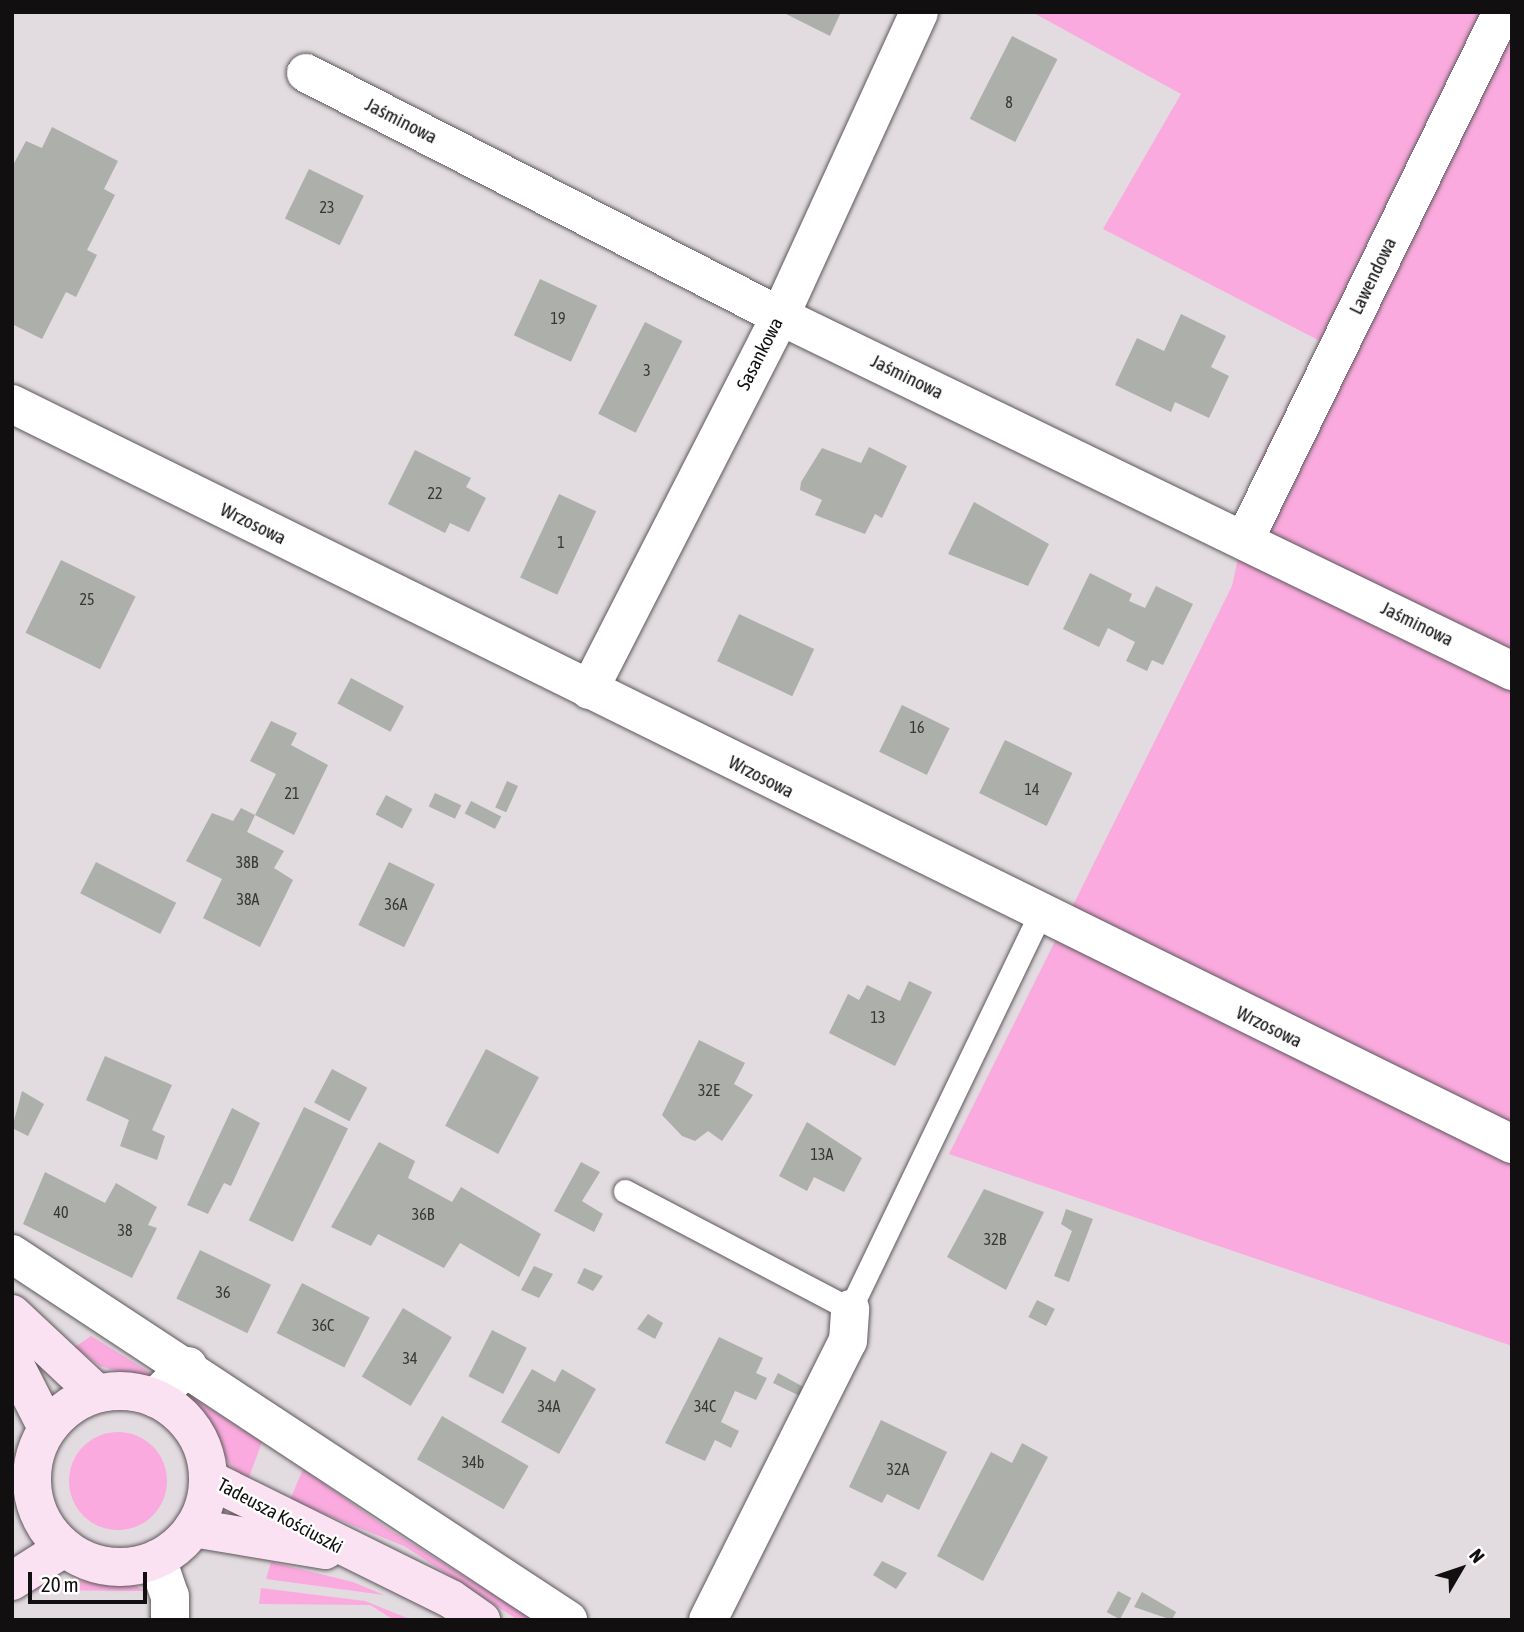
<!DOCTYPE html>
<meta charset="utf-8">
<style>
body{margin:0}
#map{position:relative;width:1524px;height:1632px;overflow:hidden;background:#e2dce0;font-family:"Asap Condensed",sans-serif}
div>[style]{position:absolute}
.green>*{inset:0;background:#faaade}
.round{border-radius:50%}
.building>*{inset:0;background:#acafaa;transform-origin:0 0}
.roads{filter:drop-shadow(0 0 2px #5d585b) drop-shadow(0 0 2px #5d585b)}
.lane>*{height:23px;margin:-11.5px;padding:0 11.5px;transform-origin:11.5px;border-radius:11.5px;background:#fff}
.street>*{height:38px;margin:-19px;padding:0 19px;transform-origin:19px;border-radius:19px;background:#fff}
.secondary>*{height:38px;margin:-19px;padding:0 19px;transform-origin:19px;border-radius:19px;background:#fae2f2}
.secondary>.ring{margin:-19px;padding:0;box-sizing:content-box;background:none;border:38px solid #fae2f2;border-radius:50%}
span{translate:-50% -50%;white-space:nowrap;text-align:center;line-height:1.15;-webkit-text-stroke:5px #fff;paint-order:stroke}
.number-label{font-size:16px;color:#383736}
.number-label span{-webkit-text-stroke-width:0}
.street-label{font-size:19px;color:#110f10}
.frame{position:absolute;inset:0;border:14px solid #110f10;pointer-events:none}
.north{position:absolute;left:1426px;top:1534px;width:70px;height:70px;-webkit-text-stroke:5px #fff;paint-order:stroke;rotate:51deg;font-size:19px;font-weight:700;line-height:28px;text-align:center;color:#110f10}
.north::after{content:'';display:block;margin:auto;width:24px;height:32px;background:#110f10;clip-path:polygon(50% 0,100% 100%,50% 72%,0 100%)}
.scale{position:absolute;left:28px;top:1572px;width:119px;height:32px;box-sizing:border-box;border:4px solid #110f10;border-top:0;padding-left:9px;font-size:21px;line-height:24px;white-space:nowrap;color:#110f10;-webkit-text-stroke:5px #fff;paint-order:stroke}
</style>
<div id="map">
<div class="green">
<div style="clip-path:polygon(1032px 12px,1512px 12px,1512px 1346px,949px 1154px,1232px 586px,1258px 464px,1320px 341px,1103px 229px,1181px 94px)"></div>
<div style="clip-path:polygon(91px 1336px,156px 1376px,144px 1379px,100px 1366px,75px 1347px)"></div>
<div style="clip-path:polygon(178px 1395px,189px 1395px,262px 1442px,248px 1480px,230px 1466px,202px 1417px)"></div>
<div class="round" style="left:69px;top:1432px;width:98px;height:98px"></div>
<div style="clip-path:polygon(303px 1469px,387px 1528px,534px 1620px,518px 1620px,404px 1546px,290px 1500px)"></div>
<div style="clip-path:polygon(271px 1562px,353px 1582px,384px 1595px,266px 1579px)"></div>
<div style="clip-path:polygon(52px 1579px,133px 1585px,147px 1591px,24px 1590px)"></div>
<div style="clip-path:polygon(261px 1588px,365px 1601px,412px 1620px,394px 1620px,370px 1605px,259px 1604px)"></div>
</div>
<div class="building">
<div style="clip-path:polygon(782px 12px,841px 12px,830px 36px)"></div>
<div style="left:1012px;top:36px;width:51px;height:93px;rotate:27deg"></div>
<div style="clip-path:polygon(52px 127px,118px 161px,104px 189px,115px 195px,87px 250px,97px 255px,76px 297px,66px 292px,42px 339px,12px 324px,12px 167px,26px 141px,42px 148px)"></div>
<div style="left:309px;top:169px;width:61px;height:55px;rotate:26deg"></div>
<div style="left:540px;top:279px;width:63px;height:62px;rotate:25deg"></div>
<div style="clip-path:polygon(1181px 314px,1226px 336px,1211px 367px,1229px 376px,1209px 418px,1175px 402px,1171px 412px,1115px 385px,1137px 338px,1164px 351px)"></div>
<div style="left:645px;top:322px;width:42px;height:103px;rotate:27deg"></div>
<div style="clip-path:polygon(869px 447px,907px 466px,882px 518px,875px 514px,865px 534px,815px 515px,822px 500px,800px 490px,801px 482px,822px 448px,861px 463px)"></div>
<div style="clip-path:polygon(415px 450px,471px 478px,466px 487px,486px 498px,469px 532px,450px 523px,445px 533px,388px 504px)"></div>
<div style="left:559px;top:494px;width:41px;height:92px;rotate:25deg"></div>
<div style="clip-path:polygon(974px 502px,1049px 544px,1028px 586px,948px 554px)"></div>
<div style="left:61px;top:560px;width:83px;height:81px;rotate:26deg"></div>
<div style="clip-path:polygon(1090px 573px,1132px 594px,1129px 601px,1145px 608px,1156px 586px,1193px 604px,1163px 665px,1152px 660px,1147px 671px,1126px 661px,1135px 642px,1108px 628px,1099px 647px,1063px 629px)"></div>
<div style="left:739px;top:614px;width:83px;height:52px;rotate:25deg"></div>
<div style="left:351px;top:678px;width:60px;height:29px;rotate:28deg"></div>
<div style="left:902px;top:705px;width:53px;height:52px;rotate:26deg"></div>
<div style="clip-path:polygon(271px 721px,297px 733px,291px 745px,328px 765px,294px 835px,255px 815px,276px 774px,250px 761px)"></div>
<div style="left:1005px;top:740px;width:75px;height:59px;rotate:26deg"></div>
<div style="left:507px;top:781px;width:12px;height:29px;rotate:24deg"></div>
<div style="left:435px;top:793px;width:29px;height:15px;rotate:25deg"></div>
<div style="left:386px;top:795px;width:30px;height:22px;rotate:28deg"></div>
<div style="left:471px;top:801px;width:34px;height:14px;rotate:27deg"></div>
<div style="clip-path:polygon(241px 808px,255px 815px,247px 832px,284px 851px,274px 868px,293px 880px,260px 947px,203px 918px,222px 879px,186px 861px,212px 813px,233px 821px)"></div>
<div style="left:96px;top:862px;width:90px;height:35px;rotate:27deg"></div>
<div style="left:389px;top:862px;width:51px;height:70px;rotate:26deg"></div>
<div style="clip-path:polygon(909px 981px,932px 992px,895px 1066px,829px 1033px,848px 994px,859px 1000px,867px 985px,900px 1001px)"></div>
<div style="clip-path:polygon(699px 1040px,745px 1063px,734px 1084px,753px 1095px,722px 1141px,708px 1131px,695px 1141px,682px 1136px,662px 1115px)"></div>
<div style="left:486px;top:1049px;width:60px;height:87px;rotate:28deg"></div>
<div style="clip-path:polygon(105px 1056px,172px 1085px,152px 1130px,165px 1136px,157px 1160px,120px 1146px,129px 1120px,86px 1100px)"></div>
<div style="left:332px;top:1069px;width:40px;height:38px;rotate:28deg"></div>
<div style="clip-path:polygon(22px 1091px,44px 1104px,28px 1136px,12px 1128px)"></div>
<div style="left:304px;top:1107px;width:49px;height:126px;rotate:26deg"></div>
<div style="clip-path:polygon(232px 1108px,260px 1123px,231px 1186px,224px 1183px,208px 1214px,187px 1205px)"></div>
<div style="clip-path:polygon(807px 1122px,862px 1158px,844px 1192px,814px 1177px,807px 1191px,779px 1176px)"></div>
<div style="clip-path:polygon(379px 1142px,415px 1161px,408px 1178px,452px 1202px,461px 1187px,541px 1234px,519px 1277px,460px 1243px,444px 1268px,378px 1234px,371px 1246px,331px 1227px)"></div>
<div style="clip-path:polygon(581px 1162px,600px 1172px,582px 1201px,603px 1214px,594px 1232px,554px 1211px)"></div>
<div style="clip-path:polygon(45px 1172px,105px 1203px,116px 1183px,157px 1207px,148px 1225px,157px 1228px,132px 1278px,23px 1224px)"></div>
<div style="clip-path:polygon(984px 1189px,1044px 1212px,1006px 1290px,947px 1257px)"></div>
<div style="clip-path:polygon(1066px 1209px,1093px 1219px,1069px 1282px,1054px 1276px,1072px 1231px,1061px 1224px)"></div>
<div style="left:200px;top:1250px;width:79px;height:54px;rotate:26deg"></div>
<div style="clip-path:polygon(534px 1266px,553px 1274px,539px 1298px,521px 1290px)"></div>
<div style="clip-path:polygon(584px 1268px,603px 1276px,593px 1291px,577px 1283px)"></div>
<div style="left:302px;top:1283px;width:76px;height:56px;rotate:27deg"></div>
<div style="left:1037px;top:1300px;width:20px;height:19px;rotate:27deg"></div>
<div style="left:403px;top:1308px;width:57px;height:80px;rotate:31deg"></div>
<div style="clip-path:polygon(648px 1314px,663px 1323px,655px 1339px,637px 1329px)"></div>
<div style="left:492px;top:1330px;width:39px;height:52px;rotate:27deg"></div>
<div style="clip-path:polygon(719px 1337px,763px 1358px,756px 1373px,767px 1378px,756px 1400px,735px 1391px,721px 1422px,739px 1431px,731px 1448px,715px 1440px,705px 1461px,665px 1443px)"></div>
<div style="clip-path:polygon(532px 1369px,555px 1382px,562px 1369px,596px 1389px,559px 1454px,501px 1422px)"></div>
<div style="clip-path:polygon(778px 1373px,809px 1390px,804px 1398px,773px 1383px)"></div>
<div style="left:442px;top:1416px;width:100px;height:50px;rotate:30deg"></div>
<div style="clip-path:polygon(881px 1420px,947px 1452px,919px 1510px,887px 1494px,882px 1503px,849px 1487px)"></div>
<div style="clip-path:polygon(1022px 1443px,1048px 1457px,983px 1581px,937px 1556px,991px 1452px,1012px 1463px)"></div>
<div style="clip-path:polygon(882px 1561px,907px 1573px,896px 1589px,873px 1575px)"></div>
<div style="left:1118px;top:1591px;width:15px;height:24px;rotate:28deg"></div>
<div style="clip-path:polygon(1142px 1592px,1176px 1612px,1172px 1620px,1134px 1607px)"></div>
</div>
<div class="roads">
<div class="lane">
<div style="left:625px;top:1191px;width:254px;rotate:27.7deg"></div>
<div style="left:850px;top:1309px;width:436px;rotate:-64.3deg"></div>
</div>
<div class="street">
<div style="left:306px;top:73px;width:533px;rotate:27.14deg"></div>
<div style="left:780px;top:316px;width:814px;rotate:25.87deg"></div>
<div style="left:12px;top:404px;width:1673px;rotate:26.26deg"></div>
<div style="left:1245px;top:539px;width:586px;rotate:-64deg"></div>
<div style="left:589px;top:690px;width:420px;rotate:-62.9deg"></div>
<div style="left:780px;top:316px;width:334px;rotate:-65.4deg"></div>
<div style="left:12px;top:1254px;width:666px;rotate:33.36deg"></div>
<div style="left:155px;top:1398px;width:46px;rotate:-44.1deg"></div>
<div style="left:157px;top:1559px;width:39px;rotate:71deg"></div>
<div style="left:170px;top:1596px;width:24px;rotate:90deg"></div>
<div style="left:708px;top:1620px;width:312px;rotate:-63.4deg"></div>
<div style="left:848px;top:1341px;width:32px;rotate:-86deg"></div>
</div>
<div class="secondary">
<div style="left:12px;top:1314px;width:115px;rotate:43.2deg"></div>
<div style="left:12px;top:1359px;width:77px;rotate:63.1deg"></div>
<div class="ring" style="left:32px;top:1391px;width:138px;height:138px"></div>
<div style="left:208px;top:1479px;width:271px;rotate:26.3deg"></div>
<div style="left:451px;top:1599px;width:37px;rotate:35deg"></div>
<div style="left:193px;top:1528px;width:134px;rotate:9.5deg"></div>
<div style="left:12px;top:1581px;width:62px;rotate:-32.4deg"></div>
</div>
</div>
<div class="number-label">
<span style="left:1009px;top:102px">8</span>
<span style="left:327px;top:207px">23</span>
<span style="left:558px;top:318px">19</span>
<span style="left:647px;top:370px">3</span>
<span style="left:435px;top:493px">22</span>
<span style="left:561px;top:542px">1</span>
<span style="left:87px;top:599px">25</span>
<span style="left:917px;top:727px">16</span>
<span style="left:1032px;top:789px">14</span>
<span style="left:292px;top:793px">21</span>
<span style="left:247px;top:862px">38B</span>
<span style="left:248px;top:899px">38A</span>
<span style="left:396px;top:904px">36A</span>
<span style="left:878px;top:1017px">13</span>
<span style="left:709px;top:1090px">32E</span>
<span style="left:822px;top:1154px">13A</span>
<span style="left:61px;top:1212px">40</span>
<span style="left:423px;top:1214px">36B</span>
<span style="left:125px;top:1230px">38</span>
<span style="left:995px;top:1239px">32B</span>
<span style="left:223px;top:1292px">36</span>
<span style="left:323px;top:1325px">36C</span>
<span style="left:410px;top:1358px">34</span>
<span style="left:549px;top:1406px">34A</span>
<span style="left:705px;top:1406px">34C</span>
<span style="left:473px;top:1462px">34b</span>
<span style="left:898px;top:1469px">32A</span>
</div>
<div class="street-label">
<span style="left:401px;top:121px;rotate:27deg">Jaśminowa</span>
<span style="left:1373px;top:276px;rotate:-64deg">Lawendowa</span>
<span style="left:760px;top:354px;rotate:-63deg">Sasankowa</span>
<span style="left:907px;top:377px;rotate:26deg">Jaśminowa</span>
<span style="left:253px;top:524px;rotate:26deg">Wrzosowa</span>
<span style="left:1417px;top:624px;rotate:26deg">Jaśminowa</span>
<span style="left:761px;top:777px;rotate:27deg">Wrzosowa</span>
<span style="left:1269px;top:1027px;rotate:26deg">Wrzosowa</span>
<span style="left:280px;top:1516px;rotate:28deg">Tadeusza Kościuszki</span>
</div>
<div class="frame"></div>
<div class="north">N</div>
<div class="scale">20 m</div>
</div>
